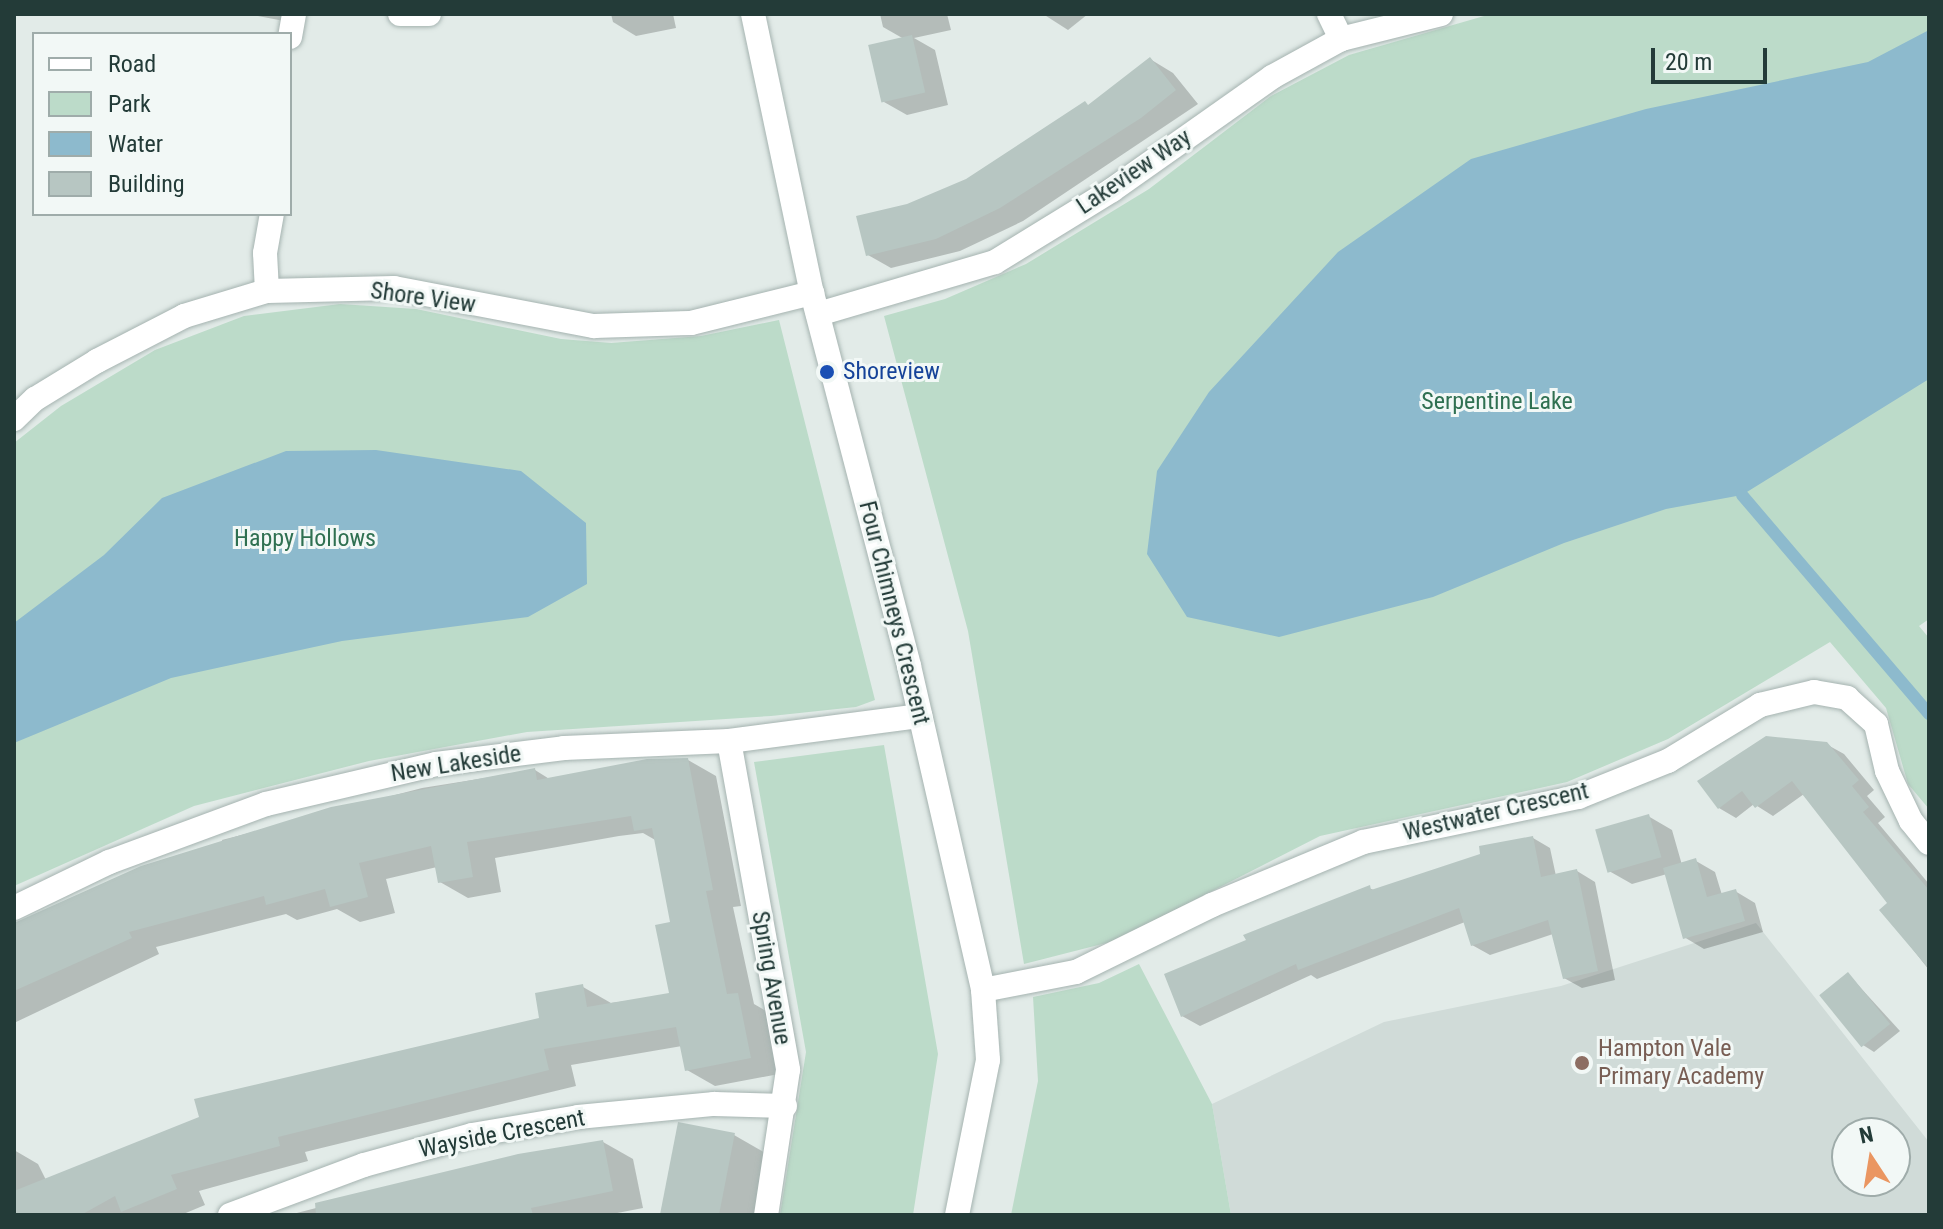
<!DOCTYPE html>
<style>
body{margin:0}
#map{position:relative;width:1943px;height:1229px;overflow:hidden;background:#e2ebe8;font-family:"Roboto Condensed",sans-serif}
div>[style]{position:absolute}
.built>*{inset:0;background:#d0dbd8}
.green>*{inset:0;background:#bcdbc9}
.water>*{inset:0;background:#8dbacd}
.shadow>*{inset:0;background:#0003}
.stream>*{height:12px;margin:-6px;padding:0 6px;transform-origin:6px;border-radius:6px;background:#8dbacd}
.building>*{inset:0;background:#b7c6c2;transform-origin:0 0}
.roads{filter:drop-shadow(0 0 2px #a5b3b0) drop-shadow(0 0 2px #a5b3b0)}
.minor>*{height:24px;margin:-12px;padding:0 12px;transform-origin:12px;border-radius:12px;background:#fff}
.tertiary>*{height:24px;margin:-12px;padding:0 12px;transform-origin:12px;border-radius:12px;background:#fff}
.dots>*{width:22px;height:22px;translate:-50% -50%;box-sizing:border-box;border:4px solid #f2f8f6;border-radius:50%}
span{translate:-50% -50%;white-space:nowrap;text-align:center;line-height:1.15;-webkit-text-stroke:6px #f2f8f6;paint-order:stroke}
.street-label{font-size:24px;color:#233b38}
.transit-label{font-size:24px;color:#164399}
.left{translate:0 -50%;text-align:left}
.park-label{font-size:24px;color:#2f7051}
.education-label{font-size:24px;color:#785e54}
.frame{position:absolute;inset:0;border:16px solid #233b38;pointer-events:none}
.legend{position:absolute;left:32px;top:32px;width:260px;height:184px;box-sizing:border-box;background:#f2f8f6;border:2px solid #9facaa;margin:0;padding:10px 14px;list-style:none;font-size:24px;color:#233b38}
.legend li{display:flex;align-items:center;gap:16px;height:40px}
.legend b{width:40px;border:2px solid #9facaa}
.north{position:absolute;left:1831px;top:1117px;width:80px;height:80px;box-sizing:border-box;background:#f2f8f6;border:2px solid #9facaa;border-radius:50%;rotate:348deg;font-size:22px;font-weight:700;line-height:32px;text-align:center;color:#233b38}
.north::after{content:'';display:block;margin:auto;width:28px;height:36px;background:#ea9661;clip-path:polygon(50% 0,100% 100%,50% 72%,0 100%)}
.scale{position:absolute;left:1651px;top:48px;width:116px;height:36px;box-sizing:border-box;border:4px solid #233b38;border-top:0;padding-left:10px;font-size:24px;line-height:28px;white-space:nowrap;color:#233b38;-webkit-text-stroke:6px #f2f8f6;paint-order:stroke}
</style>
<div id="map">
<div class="built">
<div style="clip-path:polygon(evenodd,1756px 923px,1929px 1142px,1929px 1215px,1231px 1215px,1212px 1104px,1384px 1022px,1561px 986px,1756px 923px,1847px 1133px,1895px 1133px,1895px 1181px,1847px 1181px,1847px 1133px)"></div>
</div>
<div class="green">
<div style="clip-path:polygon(1491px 14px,1929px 14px,1929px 619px,1919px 626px,1929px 638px,1929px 809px,1908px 784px,1886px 708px,1830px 642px,1668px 739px,1567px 782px,1320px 836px,1114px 941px,1024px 964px,968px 631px,884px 316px,945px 299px,1026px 264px,1149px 189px,1271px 96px,1349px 55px)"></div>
<div style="clip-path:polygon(340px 304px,416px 309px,561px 339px,611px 343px,701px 336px,779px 320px,875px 700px,856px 707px,771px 716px,527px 732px,369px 761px,194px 806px,14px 886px,14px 443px,61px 406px,155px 350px,244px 316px)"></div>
<div style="clip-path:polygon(884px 745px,938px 1054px,913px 1215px,780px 1215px,806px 1052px,754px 762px)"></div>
<div style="clip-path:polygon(1139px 964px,1212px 1104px,1231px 1215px,1011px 1215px,1038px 1081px,1033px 997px,1099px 983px)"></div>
</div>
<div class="water">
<div style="clip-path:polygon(1929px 30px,1929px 379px,1742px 495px,1666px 509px,1564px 543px,1433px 597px,1279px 637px,1187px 617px,1147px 554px,1157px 471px,1209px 392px,1338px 252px,1471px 159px,1646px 109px,1868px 62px)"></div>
<div style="clip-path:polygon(376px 450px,521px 471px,586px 523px,587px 584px,528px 617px,342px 641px,171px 678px,14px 743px,14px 623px,104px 555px,162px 498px,286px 451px)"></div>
</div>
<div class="shadow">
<div style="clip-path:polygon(248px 14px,286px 14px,284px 21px)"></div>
<div style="clip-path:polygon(611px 14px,673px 14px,676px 28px,636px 36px,613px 22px)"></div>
<div style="clip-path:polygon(880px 14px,947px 14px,951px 30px,914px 38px,935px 50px,948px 105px,907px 115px,884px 102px,904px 39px,883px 27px)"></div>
<div style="clip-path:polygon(1043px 14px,1088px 14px,1068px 30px)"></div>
<div style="clip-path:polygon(1150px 59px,1173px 73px,1198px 104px,1023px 221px,960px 251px,891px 268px,868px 255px,908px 206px,967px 180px,1090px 106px)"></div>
<div style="clip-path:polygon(1826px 744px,1844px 754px,1874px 790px,1867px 796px,1885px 817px,1878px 823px,1929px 884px,1929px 970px,1882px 910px,1890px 903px,1804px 794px,1773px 816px,1754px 804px,1736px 818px,1719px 808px,1700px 782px)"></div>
<div style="clip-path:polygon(688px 760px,716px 776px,741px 906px,733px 907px,754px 1004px,766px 1011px,779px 1074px,715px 1086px,687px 1070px,682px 1046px,571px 1065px,576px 1086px,305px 1152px,308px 1161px,199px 1191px,205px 1205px,181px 1215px,14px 1215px,14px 1150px,38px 1164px,46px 1180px,541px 1019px,583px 987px,611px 1003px,672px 995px,672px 924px,657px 841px,643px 833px,619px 836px,495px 858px,501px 892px,468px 898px,440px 882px,437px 867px,386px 879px,395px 913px,360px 922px,337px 909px,297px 920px,286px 914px,156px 947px,159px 954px,14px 1023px,14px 927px,224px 847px,222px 840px,422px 788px,535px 770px,551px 780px)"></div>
<div style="clip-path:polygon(1648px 816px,1672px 830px,1682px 865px,1696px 861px,1715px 872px,1722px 895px,1735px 891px,1755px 903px,1763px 932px,1704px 949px,1684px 937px,1667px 874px,1632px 884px,1609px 871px)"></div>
<div style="clip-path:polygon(1533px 838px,1550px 848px,1556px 876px,1577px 871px,1595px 882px,1615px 980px,1582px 988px,1564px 978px,1553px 934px,1490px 955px,1472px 945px,1465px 922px,1317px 979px,1311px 975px,1200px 1026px,1182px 1016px,1369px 888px,1376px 891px)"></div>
<div style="clip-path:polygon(1848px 974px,1900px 1031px,1874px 1052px,1863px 1045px)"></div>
<div style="clip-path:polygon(734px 1135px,769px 1155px,757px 1215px,664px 1215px)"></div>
<div style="clip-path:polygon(603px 1142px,633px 1159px,643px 1208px,607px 1215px,289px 1215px,518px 1156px)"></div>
</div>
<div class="stream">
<div style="left:1742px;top:495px;width:288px;rotate:49.5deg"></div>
</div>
<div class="building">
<div style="left:912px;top:35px;width:59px;height:45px;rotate:77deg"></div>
<div style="clip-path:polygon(1150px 57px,1176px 90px,1141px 118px,1000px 208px,936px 239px,866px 256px,856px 216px,907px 204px,966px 179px,1085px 101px,1088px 105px)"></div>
<div style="clip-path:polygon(1766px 736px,1827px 742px,1859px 780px,1852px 786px,1869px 807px,1863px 812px,1929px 890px,1929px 969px,1879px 910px,1887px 903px,1792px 781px,1755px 808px,1742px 791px,1718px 809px,1697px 781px)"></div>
<div style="clip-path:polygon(688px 758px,713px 890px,706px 891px,727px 994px,738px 993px,751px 1058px,685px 1071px,676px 1027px,544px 1049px,549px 1070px,278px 1137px,280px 1146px,171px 1175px,177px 1189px,121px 1212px,115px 1196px,81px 1215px,14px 1215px,14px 1191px,199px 1117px,194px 1099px,539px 1018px,535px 993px,583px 984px,587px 1007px,669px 993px,655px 925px,670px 922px,652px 828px,634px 831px,631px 816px,467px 842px,473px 877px,438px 883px,431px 846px,359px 863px,368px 897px,330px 907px,325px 889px,266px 905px,264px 896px,129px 932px,132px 938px,14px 991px,14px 923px,141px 866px,331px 807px,535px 768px,537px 780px,647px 759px)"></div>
<div style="left:1649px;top:814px;width:45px;height:56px;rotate:74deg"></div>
<div style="clip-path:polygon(1533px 836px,1541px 877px,1577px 869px,1598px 971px,1563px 979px,1548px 920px,1471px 946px,1459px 908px,1298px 970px,1296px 964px,1181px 1017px,1164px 974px,1246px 940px,1243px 935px,1370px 885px,1371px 890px,1480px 854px,1479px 846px)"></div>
<div style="clip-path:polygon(1696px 858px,1707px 897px,1736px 889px,1745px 921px,1683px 939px,1663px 868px)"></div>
<div style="left:1848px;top:972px;width:67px;height:37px;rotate:51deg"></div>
<div style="left:678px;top:1122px;width:58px;height:95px;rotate:11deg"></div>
<div style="clip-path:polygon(603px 1140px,613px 1191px,531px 1208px,533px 1215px,316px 1215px,315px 1203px,518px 1154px)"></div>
</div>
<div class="roads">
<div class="minor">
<div style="left:400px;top:14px;width:29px"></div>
<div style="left:1329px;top:14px;width:28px;rotate:64deg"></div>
<div style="left:290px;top:37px;width:23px;rotate:-80deg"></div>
<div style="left:267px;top:291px;width:38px;rotate:-93deg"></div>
<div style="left:265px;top:253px;width:40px;rotate:-80deg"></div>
<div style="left:818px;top:314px;width:184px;rotate:-16.4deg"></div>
<div style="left:995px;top:262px;width:137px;rotate:-31.6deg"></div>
<div style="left:1112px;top:190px;width:196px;rotate:-35.2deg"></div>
<div style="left:1272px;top:77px;width:79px;rotate:-28.8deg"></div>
<div style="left:1341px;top:39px;width:103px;rotate:-14deg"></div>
<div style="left:14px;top:419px;width:29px;rotate:-44deg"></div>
<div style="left:35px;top:399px;width:73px;rotate:-31.5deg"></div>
<div style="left:97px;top:361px;width:98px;rotate:-27.3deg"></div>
<div style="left:184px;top:316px;width:87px;rotate:-16.8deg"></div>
<div style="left:267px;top:291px;width:127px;rotate:-1.4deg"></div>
<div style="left:394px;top:288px;width:204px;rotate:10.8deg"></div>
<div style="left:594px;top:326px;width:97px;rotate:-1.8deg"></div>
<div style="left:691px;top:323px;width:125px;rotate:-13.9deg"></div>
<div style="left:729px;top:741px;width:334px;rotate:79.8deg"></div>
<div style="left:788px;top:1070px;width:147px;rotate:98.6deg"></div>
<div style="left:14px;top:908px;width:106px;rotate:-25.8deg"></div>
<div style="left:109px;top:862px;width:167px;rotate:-20.3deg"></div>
<div style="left:266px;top:804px;width:175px;rotate:-13.2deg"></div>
<div style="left:436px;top:764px;width:129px;rotate:-7.1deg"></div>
<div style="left:564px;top:748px;width:165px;rotate:-2.4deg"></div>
<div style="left:729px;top:741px;width:193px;rotate:-7.5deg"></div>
<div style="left:983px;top:990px;width:95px;rotate:-11deg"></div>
<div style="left:1076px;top:972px;width:152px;rotate:-26.2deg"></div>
<div style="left:1212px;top:905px;width:164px;rotate:-22.6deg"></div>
<div style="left:1363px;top:842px;width:220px;rotate:-11.8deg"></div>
<div style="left:1578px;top:797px;width:97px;rotate:-21.8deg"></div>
<div style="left:1668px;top:761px;width:108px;rotate:-31.3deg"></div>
<div style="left:1760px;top:705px;width:56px;rotate:-13.5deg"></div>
<div style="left:1814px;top:692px;width:34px;rotate:10deg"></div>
<div style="left:1847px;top:698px;width:39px;rotate:42deg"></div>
<div style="left:1876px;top:724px;width:48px;rotate:76.8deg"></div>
<div style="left:1887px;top:771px;width:55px;rotate:64.4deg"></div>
<div style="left:1911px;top:821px;width:28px;rotate:51deg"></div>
<div style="left:230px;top:1215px;width:143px;rotate:-20.5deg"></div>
<div style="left:364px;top:1165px;width:112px;rotate:-15.5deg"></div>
<div style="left:472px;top:1135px;width:108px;rotate:-9.6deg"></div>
<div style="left:578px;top:1117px;width:137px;rotate:-5.5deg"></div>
<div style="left:714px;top:1104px;width:71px;rotate:1.6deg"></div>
</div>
<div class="tertiary">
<div style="left:753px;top:14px;width:285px;rotate:78.1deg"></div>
<div style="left:812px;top:293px;width:385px;rotate:75.4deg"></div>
<div style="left:909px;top:666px;width:332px;rotate:77.1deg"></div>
<div style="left:983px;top:990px;width:70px;rotate:85.9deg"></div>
<div style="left:988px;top:1060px;width:158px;rotate:101.3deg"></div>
</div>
</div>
<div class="dots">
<div style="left:827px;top:372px;background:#1a4fb4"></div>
<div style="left:1582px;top:1063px;background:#8d6e63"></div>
</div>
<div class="street-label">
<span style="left:1134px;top:172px;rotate:-34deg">Lakeview Way</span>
<span style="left:423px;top:298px;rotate:8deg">Shore View</span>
<span style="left:894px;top:613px;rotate:76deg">Four Chimneys Crescent</span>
<span style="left:456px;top:764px;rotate:-9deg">New Lakeside</span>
<span style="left:1496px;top:812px;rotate:-13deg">Westwater Crescent</span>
<span style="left:771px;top:978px;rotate:80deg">Spring Avenue</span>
<span style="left:502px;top:1134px;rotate:-11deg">Wayside Crescent</span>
</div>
<div class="transit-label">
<span class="left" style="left:843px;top:372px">Shoreview</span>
</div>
<div class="park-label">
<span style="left:1497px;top:402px">Serpentine Lake</span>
<span style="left:305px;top:539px">Happy Hollows</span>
</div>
<div class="education-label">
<span class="left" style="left:1598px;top:1063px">Hampton Vale<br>Primary Academy</span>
</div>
<div class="frame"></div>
<ul class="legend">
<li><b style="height:10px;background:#fff"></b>Road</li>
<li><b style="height:22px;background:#bcdbc9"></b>Park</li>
<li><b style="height:22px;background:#8dbacd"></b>Water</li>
<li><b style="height:22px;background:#b7c6c2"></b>Building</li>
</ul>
<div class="north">N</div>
<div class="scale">20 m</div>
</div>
